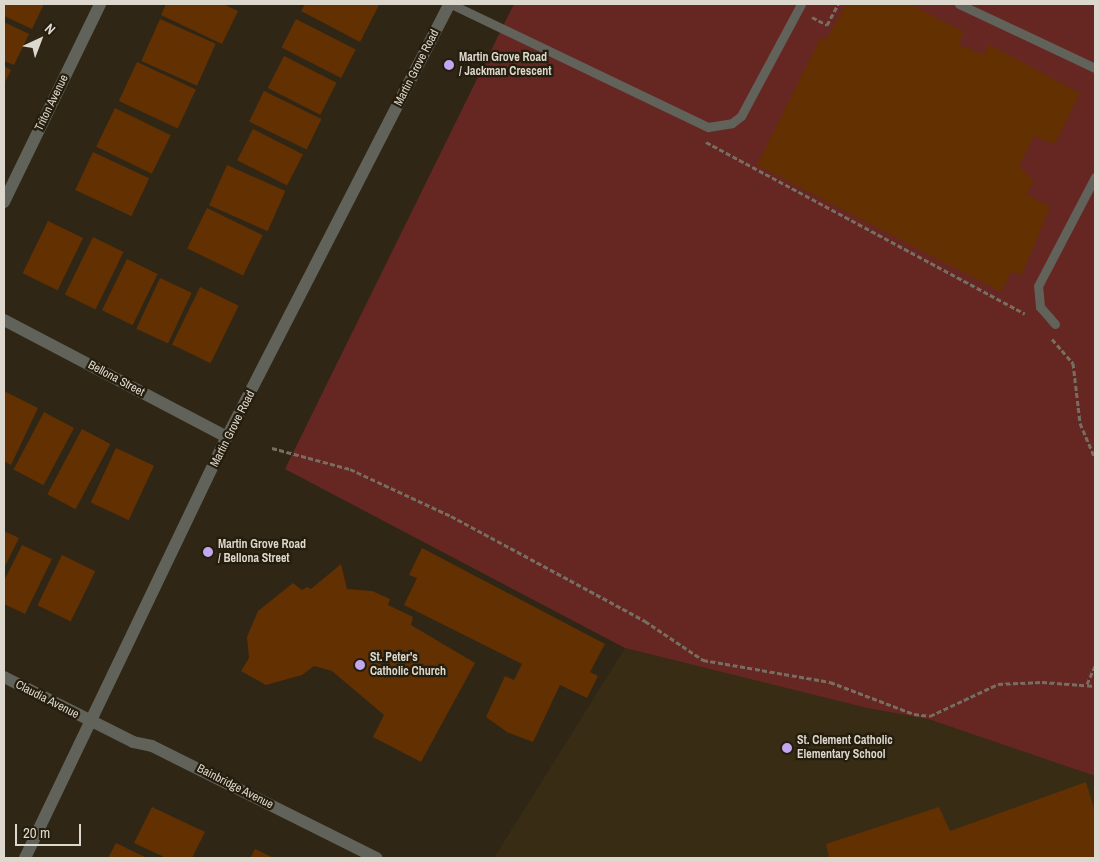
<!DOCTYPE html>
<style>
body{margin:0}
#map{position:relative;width:1099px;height:862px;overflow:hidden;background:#2f2616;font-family:"Archivo Narrow",sans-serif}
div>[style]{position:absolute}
.built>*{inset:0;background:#382c15}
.green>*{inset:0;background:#662723}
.building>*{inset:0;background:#633001;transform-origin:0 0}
.path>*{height:3px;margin-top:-1.5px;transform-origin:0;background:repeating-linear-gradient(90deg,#766e60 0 5px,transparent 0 7.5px)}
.service>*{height:9px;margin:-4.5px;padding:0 4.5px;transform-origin:4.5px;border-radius:4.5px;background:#616259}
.minor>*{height:12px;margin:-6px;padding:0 6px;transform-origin:6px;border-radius:6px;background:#616259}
.tertiary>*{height:12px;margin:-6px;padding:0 6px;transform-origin:6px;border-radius:6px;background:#616259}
.dots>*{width:14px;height:14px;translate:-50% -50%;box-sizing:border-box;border:2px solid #251d0d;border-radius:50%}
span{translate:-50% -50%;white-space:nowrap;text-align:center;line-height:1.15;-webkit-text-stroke:4.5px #251d0d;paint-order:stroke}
.poi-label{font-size:12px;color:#ddd8cd;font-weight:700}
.left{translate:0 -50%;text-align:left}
.street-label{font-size:12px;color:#ddd8cd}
.frame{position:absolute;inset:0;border:5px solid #ddd8cd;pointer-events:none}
.north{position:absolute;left:15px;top:15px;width:50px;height:50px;-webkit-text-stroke:4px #251d0d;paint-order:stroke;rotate:43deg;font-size:14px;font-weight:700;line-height:20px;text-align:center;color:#ddd8cd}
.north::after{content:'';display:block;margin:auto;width:18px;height:22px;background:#ddd8cd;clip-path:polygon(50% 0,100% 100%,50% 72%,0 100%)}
.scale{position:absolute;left:15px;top:824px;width:66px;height:22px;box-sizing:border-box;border:2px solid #ddd8cd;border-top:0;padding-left:6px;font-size:15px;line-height:18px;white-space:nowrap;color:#ddd8cd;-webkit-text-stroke:4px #251d0d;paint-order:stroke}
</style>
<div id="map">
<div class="built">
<div style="clip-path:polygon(625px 648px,867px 708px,928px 719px,1095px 776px,1095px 858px,494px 858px)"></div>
</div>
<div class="green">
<div style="clip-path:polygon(514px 4px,1095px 4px,1095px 776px,928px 719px,867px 708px,625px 648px,285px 469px)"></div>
</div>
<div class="building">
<div style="clip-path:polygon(4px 4px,44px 4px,32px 29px,4px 16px)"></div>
<div style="clip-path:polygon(166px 4px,223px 4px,238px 11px,222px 44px,161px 15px)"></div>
<div style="clip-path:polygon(305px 4px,377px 4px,379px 5px,360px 42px,301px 11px)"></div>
<div style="clip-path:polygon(846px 4px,910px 4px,964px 32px,958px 44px,984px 55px,988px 44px,1080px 93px,1055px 144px,1034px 136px,1019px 166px,1034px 181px,1026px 194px,1050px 207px,1022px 275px,1012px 271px,1001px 292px,757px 165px,821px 37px,826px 40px)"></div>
<div style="left:160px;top:19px;width:61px;height:46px;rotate:24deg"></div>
<div style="left:296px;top:19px;width:67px;height:32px;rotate:27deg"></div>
<div style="clip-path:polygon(4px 22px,29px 34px,14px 65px,4px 61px)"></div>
<div style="left:284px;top:56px;width:59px;height:36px;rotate:27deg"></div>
<div style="left:137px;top:62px;width:65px;height:43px;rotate:25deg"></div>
<div style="clip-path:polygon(4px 66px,11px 70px,4px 84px)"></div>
<div style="left:264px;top:91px;width:64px;height:34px;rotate:26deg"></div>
<div style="left:115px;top:108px;width:62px;height:43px;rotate:26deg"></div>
<div style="left:253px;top:129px;width:56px;height:35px;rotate:27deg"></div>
<div style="left:93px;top:152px;width:62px;height:42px;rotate:25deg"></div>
<div style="left:227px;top:165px;width:64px;height:44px;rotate:24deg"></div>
<div style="left:207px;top:208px;width:62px;height:45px;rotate:26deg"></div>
<div style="left:48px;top:221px;width:39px;height:58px;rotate:26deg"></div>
<div style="left:93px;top:237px;width:34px;height:64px;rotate:26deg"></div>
<div style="left:127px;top:259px;width:34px;height:57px;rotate:26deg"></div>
<div style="left:160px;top:278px;width:35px;height:56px;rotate:25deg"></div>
<div style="left:200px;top:287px;width:43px;height:64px;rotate:26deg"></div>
<div style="clip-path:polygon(4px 391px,38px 408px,11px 465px,4px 461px)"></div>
<div style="left:44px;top:412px;width:34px;height:65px;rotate:28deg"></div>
<div style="left:82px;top:429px;width:32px;height:74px;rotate:28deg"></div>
<div style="left:116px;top:448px;width:42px;height:60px;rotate:25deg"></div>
<div style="clip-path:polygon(4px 531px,19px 538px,4px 568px)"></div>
<div style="clip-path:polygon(22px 545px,52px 559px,25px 614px,4px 604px,4px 581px)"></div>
<div style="clip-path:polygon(422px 548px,605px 644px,590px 672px,598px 676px,587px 698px,560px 685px,533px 742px,507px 732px,486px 717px,505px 676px,514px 680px,522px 664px,404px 605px,417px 578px,409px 575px)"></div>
<div style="left:62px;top:555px;width:37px;height:56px;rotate:26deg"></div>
<div style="clip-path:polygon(341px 564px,347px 589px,372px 591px,390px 599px,388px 605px,413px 617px,411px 625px,475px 663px,421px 762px,373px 737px,384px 715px,332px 671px,314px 666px,302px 675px,266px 685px,241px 671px,249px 658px,247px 637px,258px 611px,293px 583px,302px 590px,307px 587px,311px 589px)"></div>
<div style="clip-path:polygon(1086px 782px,1095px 812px,1095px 858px,829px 858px,826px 844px,939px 807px,950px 831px)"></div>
<div style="clip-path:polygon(152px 807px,205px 832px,192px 858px,166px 858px,134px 843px)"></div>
<div style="clip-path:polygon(116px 843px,147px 858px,108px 858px)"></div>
<div style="clip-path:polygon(255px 849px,274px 858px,250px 858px)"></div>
</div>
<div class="path">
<div style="left:812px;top:17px;width:17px;rotate:28deg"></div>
<div style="left:827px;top:25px;width:24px;rotate:-62deg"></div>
<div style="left:706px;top:142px;width:362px;rotate:28.3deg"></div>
<div style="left:1052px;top:339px;width:32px;rotate:49deg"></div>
<div style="left:1073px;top:363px;width:60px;rotate:83.3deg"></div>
<div style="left:1080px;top:423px;width:38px;rotate:67deg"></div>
<div style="left:272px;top:448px;width:81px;rotate:15.1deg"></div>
<div style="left:350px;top:469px;width:111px;rotate:25deg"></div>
<div style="left:451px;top:516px;width:221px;rotate:28.4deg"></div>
<div style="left:645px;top:621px;width:70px;rotate:33.9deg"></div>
<div style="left:703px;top:660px;width:129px;rotate:9.8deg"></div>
<div style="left:830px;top:682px;width:90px;rotate:20.9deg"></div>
<div style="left:914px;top:714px;width:16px;rotate:7deg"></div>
<div style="left:930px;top:716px;width:75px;rotate:-25.2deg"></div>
<div style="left:998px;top:684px;width:44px;rotate:-2.6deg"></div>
<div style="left:1042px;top:682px;width:53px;rotate:4.3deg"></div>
<div style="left:1087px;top:684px;width:20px;rotate:-66deg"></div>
</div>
<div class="service">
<div style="left:451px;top:4px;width:285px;rotate:25.6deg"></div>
<div style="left:708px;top:127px;width:24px;rotate:-9deg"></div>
<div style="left:732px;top:123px;width:11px;rotate:-38deg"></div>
<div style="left:741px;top:116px;width:127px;rotate:-61.8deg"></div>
<div style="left:959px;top:4px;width:150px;rotate:25.2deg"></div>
<div style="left:1055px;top:324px;width:23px;rotate:-131deg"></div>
<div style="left:1040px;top:307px;width:21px;rotate:-95deg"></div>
<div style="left:1038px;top:286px;width:123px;rotate:-62.4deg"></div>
</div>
<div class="minor">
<div style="left:4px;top:202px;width:220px;rotate:-64.1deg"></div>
<div style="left:4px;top:320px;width:252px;rotate:27.7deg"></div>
<div style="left:4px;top:677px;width:144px;rotate:26.7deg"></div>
<div style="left:133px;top:742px;width:19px;rotate:12deg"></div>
<div style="left:152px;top:746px;width:251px;rotate:26.5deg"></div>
</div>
<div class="tertiary">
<div style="left:25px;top:858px;width:467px;rotate:-64.4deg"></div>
<div style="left:227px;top:437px;width:487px;rotate:-62.8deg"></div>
</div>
<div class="dots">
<div style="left:449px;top:65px;background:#c4a7f1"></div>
<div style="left:208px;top:552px;background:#c4a7f1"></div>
<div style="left:360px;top:665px;background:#c4a7f1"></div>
<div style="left:787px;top:748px;background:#c4a7f1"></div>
</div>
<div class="poi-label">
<span class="left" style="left:459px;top:65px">Martin Grove Road<br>/ Jackman Crescent</span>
<span class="left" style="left:218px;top:552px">Martin Grove Road<br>/ Bellona Street</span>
<span class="left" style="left:370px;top:665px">St. Peter's<br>Catholic Church</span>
<span class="left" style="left:797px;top:748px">St. Clement Catholic<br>Elementary School</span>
</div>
<div class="street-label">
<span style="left:417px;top:68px;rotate:-63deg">Martin Grove Road</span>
<span style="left:52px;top:103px;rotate:-64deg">Triton Avenue</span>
<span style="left:116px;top:379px;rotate:28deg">Bellona Street</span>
<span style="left:233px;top:429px;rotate:-63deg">Martin Grove Road</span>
<span style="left:47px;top:700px;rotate:27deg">Claudia Avenue</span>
<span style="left:235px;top:787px;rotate:27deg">Bainbridge Avenue</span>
</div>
<div class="frame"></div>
<div class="north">N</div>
<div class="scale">20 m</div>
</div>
